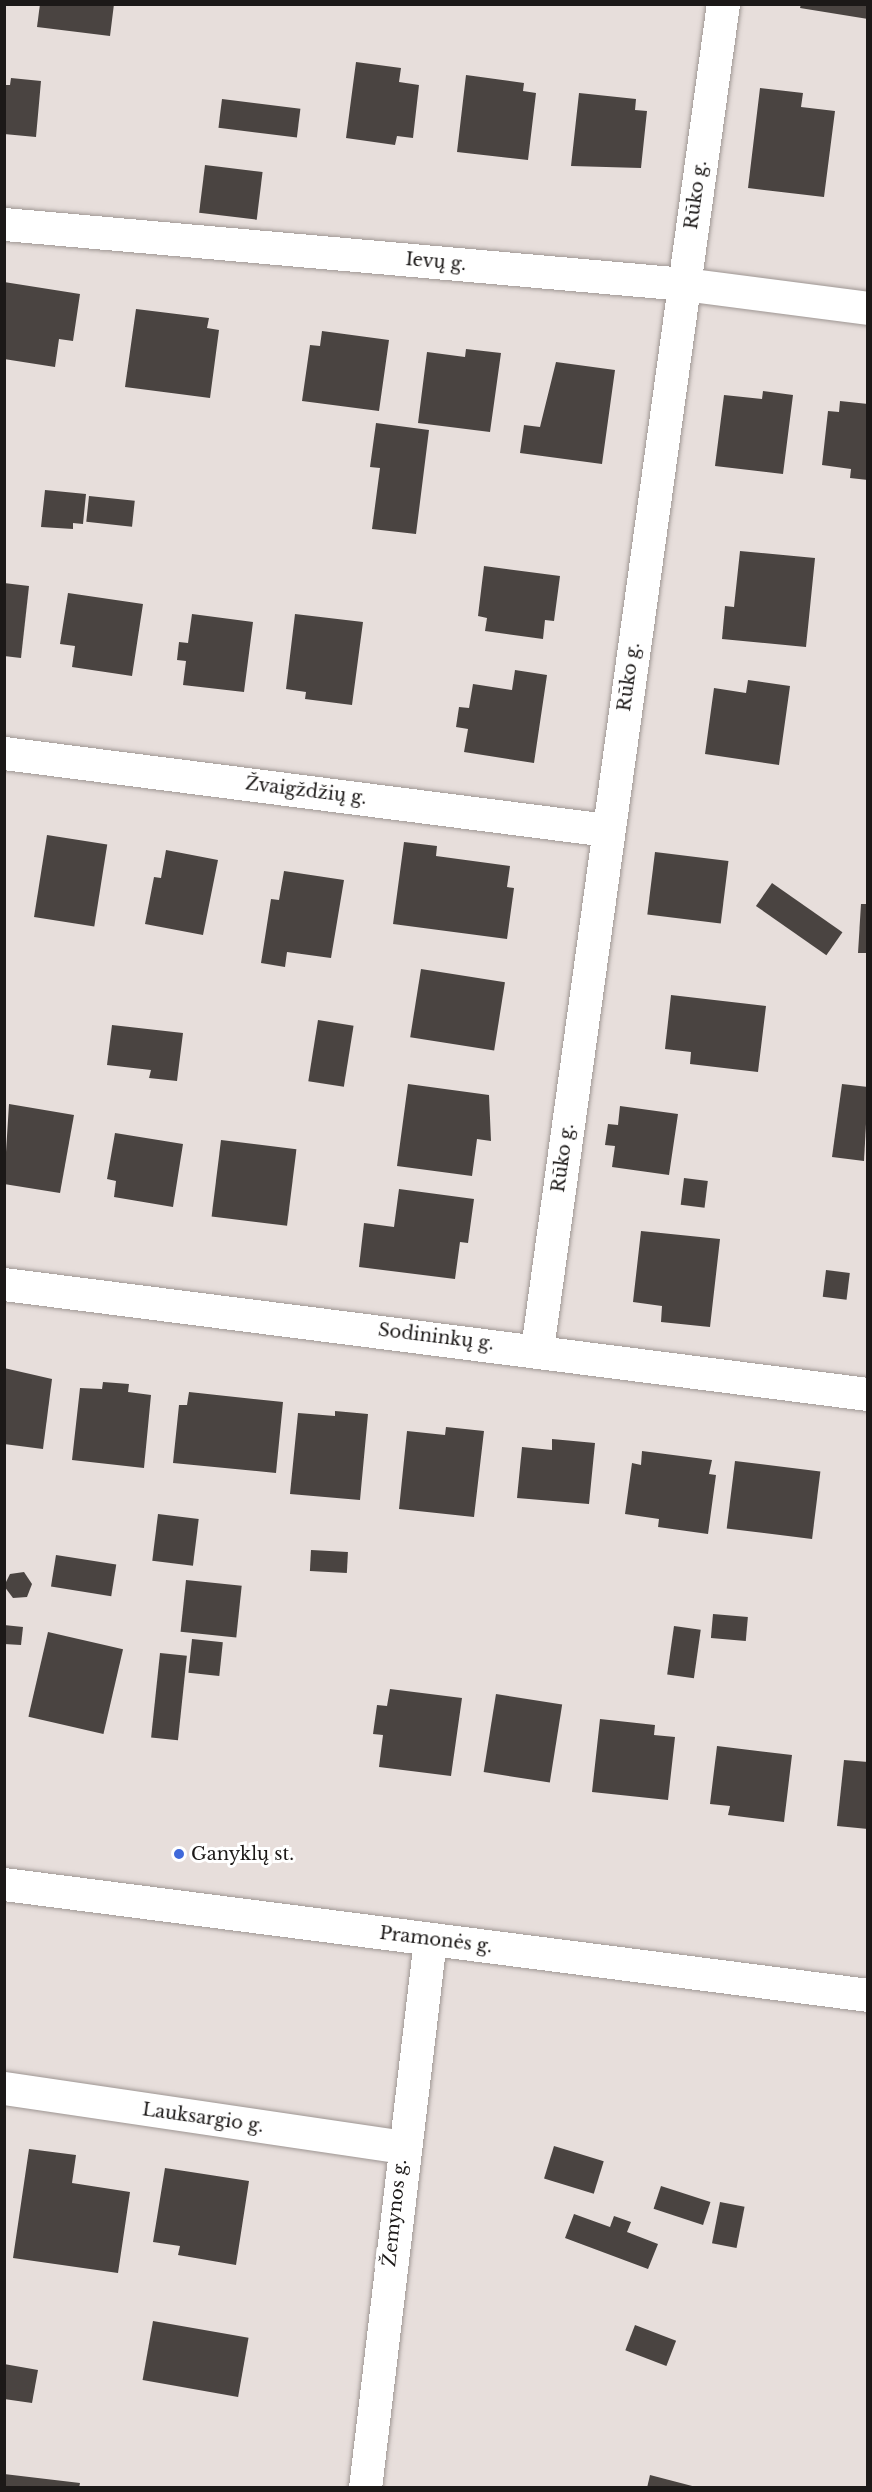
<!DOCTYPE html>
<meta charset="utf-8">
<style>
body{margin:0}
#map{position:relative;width:872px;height:2492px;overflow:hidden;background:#e7dedb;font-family:"Libre Baskerville",serif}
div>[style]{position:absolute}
.building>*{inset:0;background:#4a4441;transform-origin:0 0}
.roads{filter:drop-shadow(0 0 2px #9e9693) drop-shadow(0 0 2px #9e9693)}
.minor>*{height:33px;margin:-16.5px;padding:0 16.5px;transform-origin:16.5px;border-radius:16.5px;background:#fff}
.major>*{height:33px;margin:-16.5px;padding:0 16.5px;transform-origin:16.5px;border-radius:16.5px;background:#fff}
.dots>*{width:16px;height:16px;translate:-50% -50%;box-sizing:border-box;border:3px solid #fff;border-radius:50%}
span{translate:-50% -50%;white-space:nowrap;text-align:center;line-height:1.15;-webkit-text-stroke:6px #fff;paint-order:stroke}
.street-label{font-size:18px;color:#1c1918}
.poi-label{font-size:18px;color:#1c1918}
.left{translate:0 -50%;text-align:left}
.frame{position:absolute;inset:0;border:6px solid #1c1918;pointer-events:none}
</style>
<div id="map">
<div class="building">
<div style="clip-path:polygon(40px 4px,114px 4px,110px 36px,37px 27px)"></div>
<div style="clip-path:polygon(801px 4px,868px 4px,868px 19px,800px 8px)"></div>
<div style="clip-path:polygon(356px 62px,401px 68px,399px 82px,419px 85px,413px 138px,397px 136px,395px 145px,346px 138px)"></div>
<div style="clip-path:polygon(466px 75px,524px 83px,523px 91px,536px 93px,528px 160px,457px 152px)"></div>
<div style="clip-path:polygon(11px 78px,41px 81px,36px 137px,4px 134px,4px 85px,10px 85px)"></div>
<div style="clip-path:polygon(760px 88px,803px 93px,801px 107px,835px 111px,824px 197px,748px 188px)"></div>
<div style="clip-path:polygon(579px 93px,636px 99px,635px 110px,647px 111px,641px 168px,571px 166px)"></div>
<div style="left:222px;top:99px;width:79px;height:29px;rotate:7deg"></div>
<div style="left:205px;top:165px;width:58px;height:48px;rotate:7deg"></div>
<div style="clip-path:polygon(4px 282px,80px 294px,73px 341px,59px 339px,55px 367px,4px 359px)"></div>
<div style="clip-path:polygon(136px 309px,209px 318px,207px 328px,219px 330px,210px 398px,125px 387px)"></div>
<div style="clip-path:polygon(322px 331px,389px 340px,379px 411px,302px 401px,310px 345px,320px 346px)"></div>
<div style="clip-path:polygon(466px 349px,501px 353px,490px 432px,418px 423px,427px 352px,465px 357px)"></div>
<div style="clip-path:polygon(556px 362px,615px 370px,602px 464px,520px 453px,524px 425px,540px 427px)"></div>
<div style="clip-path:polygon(763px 391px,793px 395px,783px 474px,715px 466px,724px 395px,762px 399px)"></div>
<div style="clip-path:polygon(840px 401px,868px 404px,868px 480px,850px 478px,851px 469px,822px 465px,828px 411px,839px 412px)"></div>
<div style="clip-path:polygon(376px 423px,429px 430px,416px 534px,372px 529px,380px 468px,370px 467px)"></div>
<div style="clip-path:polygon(45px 490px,86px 494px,83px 524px,73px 523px,73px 529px,41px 527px)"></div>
<div style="left:89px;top:496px;width:46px;height:26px;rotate:6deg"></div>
<div style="clip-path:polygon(740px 551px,815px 558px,806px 647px,722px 639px,725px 606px,734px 607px)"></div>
<div style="clip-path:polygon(484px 566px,560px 576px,554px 621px,545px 620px,543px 639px,485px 631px,487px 618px,478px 616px)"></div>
<div style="clip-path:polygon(4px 583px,29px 586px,21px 658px,4px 656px)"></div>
<div style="clip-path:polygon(68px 593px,143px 604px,132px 676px,72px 667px,75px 646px,60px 644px)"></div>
<div style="clip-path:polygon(192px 614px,253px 622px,244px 692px,183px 685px,186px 661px,177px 660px,179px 642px,188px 643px)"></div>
<div style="clip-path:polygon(295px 614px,363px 622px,352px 705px,305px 699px,306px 692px,286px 689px)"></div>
<div style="clip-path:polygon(515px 670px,547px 675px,534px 763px,464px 752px,468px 729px,456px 727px,459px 707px,469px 708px,473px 684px,512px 690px)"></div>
<div style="clip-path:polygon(748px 680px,790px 686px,779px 765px,705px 754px,714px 688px,746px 693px)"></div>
<div style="left:47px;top:835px;width:61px;height:83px;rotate:9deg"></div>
<div style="clip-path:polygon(404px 842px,437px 846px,436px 856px,510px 866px,507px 887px,514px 888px,507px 939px,393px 924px)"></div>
<div style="clip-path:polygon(166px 850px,218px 860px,203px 935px,145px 924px,154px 877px,161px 878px)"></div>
<div style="left:655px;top:852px;width:74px;height:63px;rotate:7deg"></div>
<div style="clip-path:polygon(284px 871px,344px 880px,331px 958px,287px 952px,285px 967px,261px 963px,271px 899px,279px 900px)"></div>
<div style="left:772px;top:883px;width:86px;height:28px;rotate:35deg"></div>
<div style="clip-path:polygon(861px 904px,868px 904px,868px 953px,858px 953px)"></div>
<div style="left:421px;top:969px;width:85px;height:69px;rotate:9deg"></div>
<div style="clip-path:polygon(671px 995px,766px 1006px,758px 1072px,690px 1064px,691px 1052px,665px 1049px)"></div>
<div style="left:318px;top:1020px;width:36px;height:62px;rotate:9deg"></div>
<div style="clip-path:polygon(112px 1025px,183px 1033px,177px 1081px,149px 1078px,151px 1070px,107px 1065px)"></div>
<div style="clip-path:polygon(408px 1084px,489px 1095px,491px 1141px,477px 1139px,472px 1176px,397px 1166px)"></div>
<div style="clip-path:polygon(842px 1084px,868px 1087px,864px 1161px,832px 1157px)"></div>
<div style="clip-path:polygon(9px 1104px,74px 1115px,60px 1193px,4px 1184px)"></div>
<div style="clip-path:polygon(620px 1106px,678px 1114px,669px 1175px,612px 1167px,615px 1146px,605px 1145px,608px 1124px,618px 1125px)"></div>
<div style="clip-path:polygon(115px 1133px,183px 1144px,173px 1207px,114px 1197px,116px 1181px,107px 1179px)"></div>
<div style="left:221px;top:1140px;width:76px;height:77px;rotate:7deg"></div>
<div style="left:684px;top:1178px;width:24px;height:27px;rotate:7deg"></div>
<div style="clip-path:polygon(399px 1189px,474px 1199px,468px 1243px,460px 1242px,455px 1279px,359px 1267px,364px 1223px,394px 1227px)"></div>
<div style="clip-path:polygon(641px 1231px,720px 1239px,710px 1327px,661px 1322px,662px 1306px,633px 1302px)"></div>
<div style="left:826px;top:1270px;width:24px;height:27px;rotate:7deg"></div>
<div style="clip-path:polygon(4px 1368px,52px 1379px,43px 1449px,4px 1444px)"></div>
<div style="clip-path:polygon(103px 1382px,129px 1384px,128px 1392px,151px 1395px,144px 1468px,72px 1460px,80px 1388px,102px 1389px)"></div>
<div style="clip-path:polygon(189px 1392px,283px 1402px,276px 1473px,173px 1463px,179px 1405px,187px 1405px)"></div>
<div style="clip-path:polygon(335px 1411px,368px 1414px,360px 1500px,290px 1494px,298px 1413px,335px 1416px)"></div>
<div style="clip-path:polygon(446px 1427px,484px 1431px,474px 1517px,399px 1509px,407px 1431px,445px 1435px)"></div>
<div style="clip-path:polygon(552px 1439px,595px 1443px,589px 1504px,517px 1498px,522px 1447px,552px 1450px)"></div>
<div style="clip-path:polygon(642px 1451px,712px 1460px,709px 1474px,716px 1475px,708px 1534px,658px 1527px,659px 1519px,625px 1514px,632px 1463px,641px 1465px)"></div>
<div style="left:735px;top:1461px;width:86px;height:68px;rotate:7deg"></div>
<div style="left:158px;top:1514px;width:41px;height:47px;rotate:7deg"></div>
<div style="left:311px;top:1550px;width:37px;height:21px;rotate:3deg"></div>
<div style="left:56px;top:1555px;width:61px;height:32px;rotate:9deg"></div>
<div style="clip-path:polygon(24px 1572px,32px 1584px,27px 1597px,13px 1598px,4px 1586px,10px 1574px)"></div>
<div style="left:186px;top:1580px;width:56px;height:52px;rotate:6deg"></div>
<div style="left:713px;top:1614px;width:35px;height:24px;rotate:5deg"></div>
<div style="clip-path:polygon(4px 1625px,23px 1627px,21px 1645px,4px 1644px)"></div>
<div style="left:674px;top:1626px;width:27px;height:49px;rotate:8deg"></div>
<div style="left:48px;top:1632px;width:77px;height:87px;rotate:13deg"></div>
<div style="left:192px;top:1639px;width:31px;height:34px;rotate:6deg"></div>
<div style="left:160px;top:1653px;width:27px;height:85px;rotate:6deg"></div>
<div style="clip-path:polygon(390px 1689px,462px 1698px,451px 1776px,379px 1767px,383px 1735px,373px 1734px,377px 1705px,387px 1706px)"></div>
<div style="left:496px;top:1694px;width:67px;height:79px;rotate:9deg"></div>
<div style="clip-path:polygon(600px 1719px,655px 1725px,654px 1735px,675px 1737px,668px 1800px,592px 1792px)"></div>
<div style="clip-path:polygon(717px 1746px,792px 1755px,784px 1822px,728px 1815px,730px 1806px,710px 1804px)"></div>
<div style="clip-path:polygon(844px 1760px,868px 1762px,868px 1829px,837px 1826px)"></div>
<div style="left:554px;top:2146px;width:52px;height:34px;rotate:17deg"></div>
<div style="clip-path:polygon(29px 2149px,76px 2155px,72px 2183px,130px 2192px,118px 2273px,13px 2258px)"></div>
<div style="clip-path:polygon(165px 2168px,249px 2181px,236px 2265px,178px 2255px,180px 2246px,153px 2242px)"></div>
<div style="left:661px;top:2186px;width:52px;height:24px;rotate:18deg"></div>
<div style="left:720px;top:2202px;width:25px;height:42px;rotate:11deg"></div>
<div style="clip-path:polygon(574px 2214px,610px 2227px,614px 2216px,631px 2222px,627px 2232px,658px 2244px,648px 2269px,565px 2238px)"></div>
<div style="left:153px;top:2321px;width:97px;height:60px;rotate:10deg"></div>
<div style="left:635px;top:2325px;width:44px;height:27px;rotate:21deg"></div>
<div style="clip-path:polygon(4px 2364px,38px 2370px,32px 2403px,4px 2399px)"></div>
<div style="clip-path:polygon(4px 2474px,80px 2483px,79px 2488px,4px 2488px)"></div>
<div style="clip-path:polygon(650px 2475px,696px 2487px,696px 2488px,647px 2488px)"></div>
</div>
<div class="roads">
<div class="minor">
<div style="left:4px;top:224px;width:683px;rotate:5.04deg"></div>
<div style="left:684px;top:284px;width:186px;rotate:7.4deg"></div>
<div style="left:4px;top:753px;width:608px;rotate:7.28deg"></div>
<div style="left:4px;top:1284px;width:871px;rotate:7.26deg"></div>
<div style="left:537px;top:1349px;width:1358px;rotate:-82.13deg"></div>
<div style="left:4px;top:2088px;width:402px;rotate:8.4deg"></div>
<div style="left:365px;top:2488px;width:552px;rotate:-83.24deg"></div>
</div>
<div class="major">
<div style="left:4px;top:1884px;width:871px;rotate:7.32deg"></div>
</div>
</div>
<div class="dots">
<div style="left:179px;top:1854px;background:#4069da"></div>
</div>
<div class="street-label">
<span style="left:696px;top:195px;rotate:-82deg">Rūko g.</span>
<span style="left:436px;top:262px;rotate:5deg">Ievų g.</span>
<span style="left:629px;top:677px;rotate:-82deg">Rūko g.</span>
<span style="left:306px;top:791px;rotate:7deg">Žvaigždžių g.</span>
<span style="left:563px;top:1158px;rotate:-82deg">Rūko g.</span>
<span style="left:436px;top:1337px;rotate:7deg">Sodininkų g.</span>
<span style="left:436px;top:1940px;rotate:7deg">Pramonės g.</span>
<span style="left:203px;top:2118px;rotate:8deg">Lauksargio g.</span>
<span style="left:395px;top:2213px;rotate:-84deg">Žemynos g.</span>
</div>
<div class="poi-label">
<span class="left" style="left:191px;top:1854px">Ganyklų st.</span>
</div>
<div class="frame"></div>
</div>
